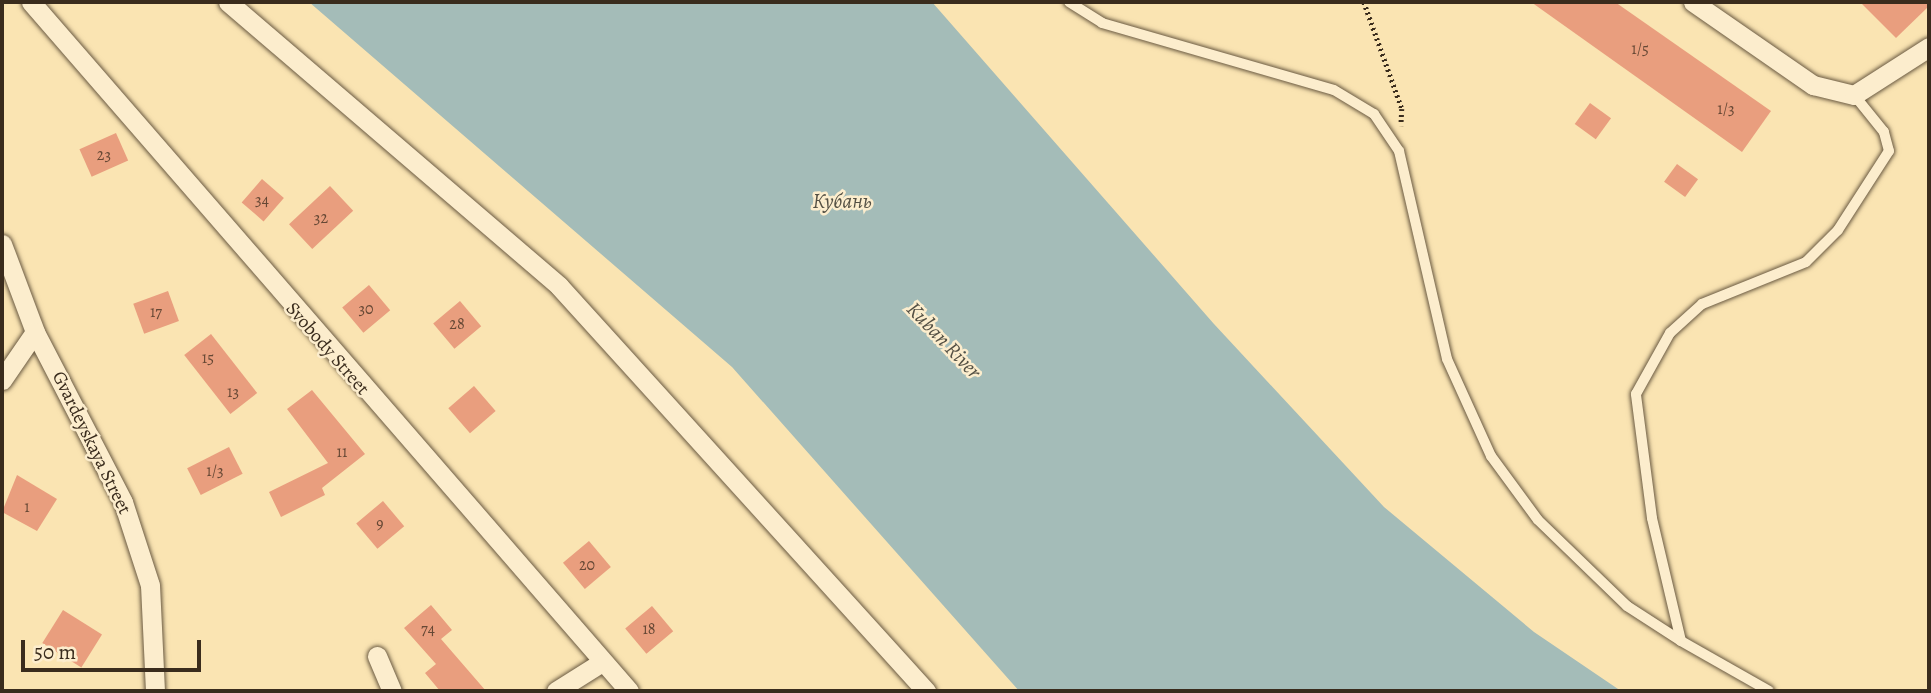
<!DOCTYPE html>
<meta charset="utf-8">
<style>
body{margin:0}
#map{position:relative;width:1931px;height:693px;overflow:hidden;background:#fae4b2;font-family:Alegreya,serif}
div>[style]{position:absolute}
.water>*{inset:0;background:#a4bcb8}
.building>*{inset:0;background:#e99e7e;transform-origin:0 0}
.path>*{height:4.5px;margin-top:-2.25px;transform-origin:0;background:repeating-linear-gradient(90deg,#3a2c1d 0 2px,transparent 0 5.5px)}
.roads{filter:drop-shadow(0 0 2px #6a5a42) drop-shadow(0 0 2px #6a5a42)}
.service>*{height:10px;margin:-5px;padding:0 5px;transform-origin:5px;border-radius:5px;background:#fcedcd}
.minor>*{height:19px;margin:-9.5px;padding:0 9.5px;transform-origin:9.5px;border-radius:9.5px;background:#fcedcd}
span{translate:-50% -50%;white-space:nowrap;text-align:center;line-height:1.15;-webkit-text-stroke:5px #fcedcd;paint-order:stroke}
.number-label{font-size:16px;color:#664835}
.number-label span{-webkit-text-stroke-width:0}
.street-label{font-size:19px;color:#3a2c1d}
.water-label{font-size:21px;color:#545044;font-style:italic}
.frame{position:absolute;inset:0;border:4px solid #3a2c1d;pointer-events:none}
.scale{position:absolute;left:21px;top:640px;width:180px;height:32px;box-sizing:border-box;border:4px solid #3a2c1d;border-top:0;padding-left:9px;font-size:21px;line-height:24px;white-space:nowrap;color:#3a2c1d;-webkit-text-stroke:5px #fcedcd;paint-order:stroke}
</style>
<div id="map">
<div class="water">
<div style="clip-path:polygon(309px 2px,932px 2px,1214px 324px,1384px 507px,1534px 632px,1621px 691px,1019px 691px,732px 367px)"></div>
</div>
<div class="building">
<div style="clip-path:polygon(1531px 2px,1615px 2px,1771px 111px,1742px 152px)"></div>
<div style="clip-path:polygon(1860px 2px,1929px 2px,1929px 6px,1896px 38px)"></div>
<div style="left:1590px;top:103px;width:26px;height:26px;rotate:36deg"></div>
<div style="left:116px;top:133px;width:30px;height:40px;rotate:66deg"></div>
<div style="left:1677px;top:164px;width:26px;height:22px;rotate:36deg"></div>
<div style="left:262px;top:179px;width:29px;height:31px;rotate:41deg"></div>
<div style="left:330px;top:186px;width:34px;height:56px;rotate:47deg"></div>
<div style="left:369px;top:285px;width:33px;height:35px;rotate:50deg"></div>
<div style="left:168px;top:291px;width:32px;height:37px;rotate:70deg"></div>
<div style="left:460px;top:301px;width:33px;height:35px;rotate:50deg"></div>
<div style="left:211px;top:334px;width:75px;height:34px;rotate:52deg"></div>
<div style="left:474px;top:386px;width:33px;height:34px;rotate:49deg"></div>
<div style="clip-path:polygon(312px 390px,365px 454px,322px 488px,325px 495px,281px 517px,269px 492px,328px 463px,287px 409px)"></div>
<div style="left:229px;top:447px;width:30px;height:47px;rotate:63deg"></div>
<div style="clip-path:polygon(17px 475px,57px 499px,37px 531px,2px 512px)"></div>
<div style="left:383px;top:501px;width:33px;height:35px;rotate:50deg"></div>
<div style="left:589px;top:541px;width:34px;height:34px;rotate:50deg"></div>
<div style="clip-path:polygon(431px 605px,452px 630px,441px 639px,486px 691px,440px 691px,425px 673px,436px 664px,404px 628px)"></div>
<div style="left:652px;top:606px;width:33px;height:35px;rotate:50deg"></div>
<div style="left:63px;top:610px;width:46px;height:39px;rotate:32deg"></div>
</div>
<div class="path">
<div style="left:1364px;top:2px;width:114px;rotate:70.4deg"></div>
<div style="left:1402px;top:109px;width:17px;rotate:93deg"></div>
</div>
<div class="roads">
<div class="service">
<div style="left:1069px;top:2px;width:39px;rotate:32deg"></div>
<div style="left:1102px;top:23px;width:241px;rotate:16.1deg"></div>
<div style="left:1334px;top:90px;width:47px;rotate:31deg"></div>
<div style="left:1374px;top:114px;width:45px;rotate:56deg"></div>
<div style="left:1399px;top:151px;width:213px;rotate:77deg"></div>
<div style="left:1447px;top:359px;width:107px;rotate:65.6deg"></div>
<div style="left:1491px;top:456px;width:79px;rotate:53.7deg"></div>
<div style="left:1538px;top:520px;width:124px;rotate:44deg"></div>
<div style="left:1627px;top:606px;width:64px;rotate:32.9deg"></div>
<div style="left:1769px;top:691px;width:101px;rotate:-150.4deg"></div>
<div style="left:1681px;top:641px;width:126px;rotate:-103.3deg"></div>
<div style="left:1652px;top:518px;width:125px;rotate:-97.4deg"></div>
<div style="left:1636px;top:394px;width:70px;rotate:-60.9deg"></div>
<div style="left:1670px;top:333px;width:43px;rotate:-42.2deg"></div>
<div style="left:1702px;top:304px;width:112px;rotate:-22deg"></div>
<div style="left:1806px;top:262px;width:45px;rotate:-45deg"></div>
<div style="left:1838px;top:230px;width:94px;rotate:-57.2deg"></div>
<div style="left:1889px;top:151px;width:20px;rotate:-105deg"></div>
<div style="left:1884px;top:132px;width:48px;rotate:-129deg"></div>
</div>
<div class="minor">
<div style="left:31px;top:2px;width:912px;rotate:49.04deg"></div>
<div style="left:228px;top:2px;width:436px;rotate:40.6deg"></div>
<div style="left:559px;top:286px;width:547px;rotate:47.82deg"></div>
<div style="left:1693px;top:2px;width:146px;rotate:34.7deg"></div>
<div style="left:1813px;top:85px;width:42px;rotate:13.7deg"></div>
<div style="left:1854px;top:95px;width:89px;rotate:-32.6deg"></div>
<div style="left:2px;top:244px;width:94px;rotate:69.4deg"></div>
<div style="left:35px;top:332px;width:191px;rotate:62.6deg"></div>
<div style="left:123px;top:502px;width:87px;rotate:72deg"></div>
<div style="left:150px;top:585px;width:106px;rotate:87.3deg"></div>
<div style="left:2px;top:380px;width:58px;rotate:-55.5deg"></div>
<div style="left:377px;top:656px;width:38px;rotate:67deg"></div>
<div style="left:556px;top:691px;width:54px;rotate:-32.2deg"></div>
</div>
</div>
<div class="number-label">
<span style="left:1640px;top:49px">1/5</span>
<span style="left:1726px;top:109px">1/3</span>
<span style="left:104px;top:155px">23</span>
<span style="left:262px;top:200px">34</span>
<span style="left:321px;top:218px">32</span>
<span style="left:366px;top:309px">30</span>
<span style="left:156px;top:312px">17</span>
<span style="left:457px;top:324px">28</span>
<span style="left:208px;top:358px">15</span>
<span style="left:233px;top:392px">13</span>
<span style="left:342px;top:452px">11</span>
<span style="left:215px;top:471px">1/3</span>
<span style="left:27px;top:507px">1</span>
<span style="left:380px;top:524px">9</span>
<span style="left:587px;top:565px">20</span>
<span style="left:428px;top:629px">74</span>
<span style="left:649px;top:629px">18</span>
</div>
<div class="street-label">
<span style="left:327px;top:349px;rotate:49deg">Svobody Street</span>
<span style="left:91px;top:443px;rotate:64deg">Gvardeyskaya Street</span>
</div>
<div class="water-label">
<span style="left:842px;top:201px">Кубань</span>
<span style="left:944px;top:340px;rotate:46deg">Kuban River</span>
</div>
<div class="frame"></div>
<div class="scale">50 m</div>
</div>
